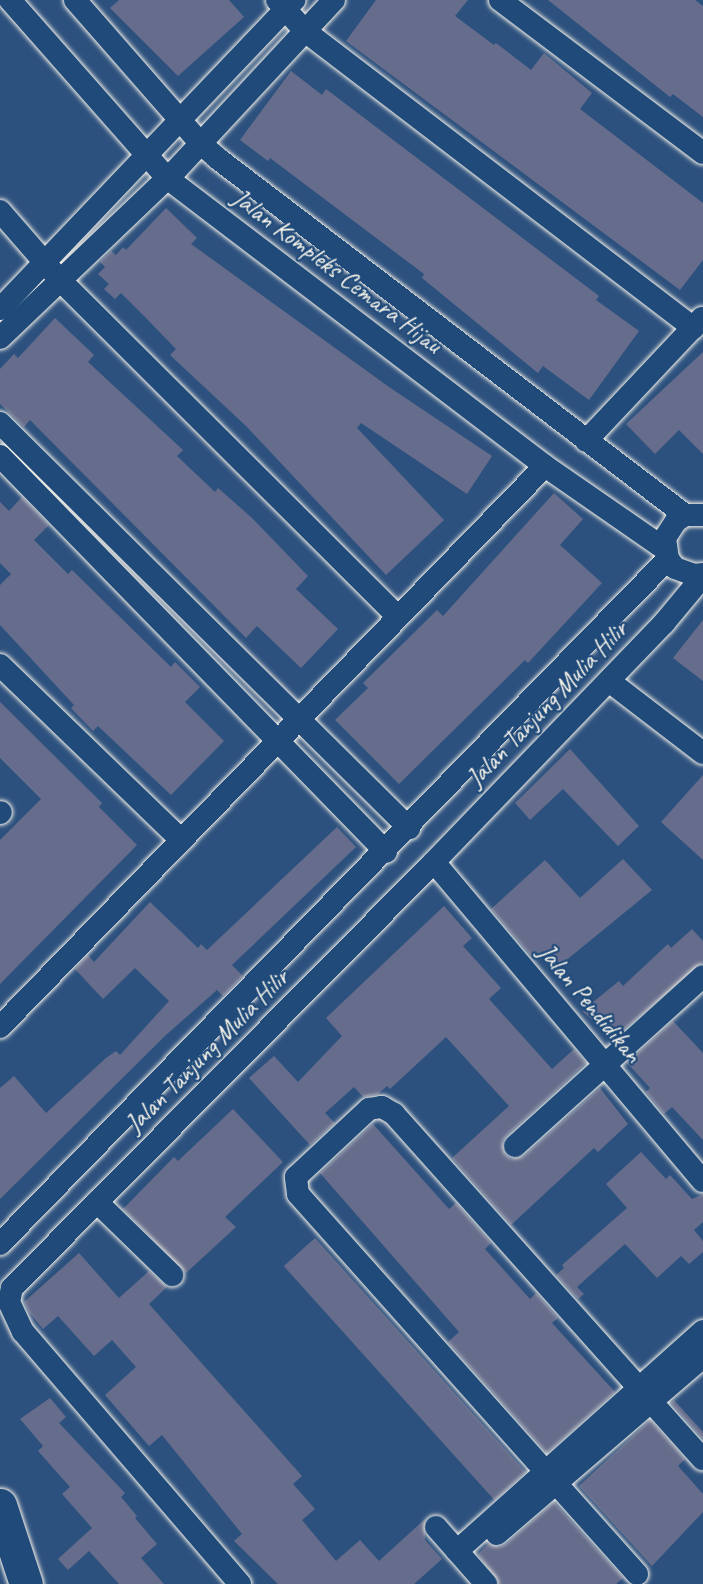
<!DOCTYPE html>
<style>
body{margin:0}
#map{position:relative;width:703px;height:1584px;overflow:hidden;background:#2d517e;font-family:Caveat,sans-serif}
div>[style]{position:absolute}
.building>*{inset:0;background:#666d8c;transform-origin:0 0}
.roads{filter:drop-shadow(0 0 2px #f4f1e8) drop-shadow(0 0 2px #f4f1e8)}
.minor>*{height:22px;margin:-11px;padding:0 11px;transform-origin:11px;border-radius:11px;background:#1f4a7a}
.highway>*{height:33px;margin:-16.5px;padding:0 16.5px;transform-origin:16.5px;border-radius:16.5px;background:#1f4a7a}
span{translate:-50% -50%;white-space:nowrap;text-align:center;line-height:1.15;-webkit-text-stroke:4.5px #1f4a7a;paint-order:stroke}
.street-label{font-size:26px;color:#f4f1e8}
</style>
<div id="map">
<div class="building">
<div style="clip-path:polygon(119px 0,229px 0,244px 17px,178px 76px,110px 8px)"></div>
<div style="clip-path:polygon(376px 0,468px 0,455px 16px,494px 45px,496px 43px,531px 70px,544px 53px,592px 93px,580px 109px,703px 203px,703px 260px,680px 290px,346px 41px)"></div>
<div style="clip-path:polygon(548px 0,695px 0,703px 6px,703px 117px,673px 94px,670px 97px)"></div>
<div style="clip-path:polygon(291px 71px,322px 95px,326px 89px,599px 296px,596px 300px,639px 331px,589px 400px,543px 366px,538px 373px,422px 278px,424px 274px,270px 158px,268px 161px,240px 140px)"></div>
<div style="clip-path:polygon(166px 208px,197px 238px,191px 244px,389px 387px,492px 456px,467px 494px,361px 423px,357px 428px,444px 520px,386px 575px,246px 426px,170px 355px,176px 349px,145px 317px,121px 293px,115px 299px,104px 289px,109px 284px,98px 274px,105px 267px,100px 262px,111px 251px,116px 255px,123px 247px,126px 250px)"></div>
<div style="clip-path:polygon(55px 318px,94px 355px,88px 362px,183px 450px,177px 456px,215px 492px,218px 488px,252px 518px,308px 576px,296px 589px,338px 629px,301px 668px,257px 626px,246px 638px,30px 420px,24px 427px,0 404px,0 369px,14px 354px,18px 358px)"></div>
<div style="clip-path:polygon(703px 352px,703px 454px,679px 430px,655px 454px,626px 424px)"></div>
<div style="clip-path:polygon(554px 493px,583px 519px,560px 545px,602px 583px,528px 663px,525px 660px,399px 784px,335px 720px,368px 688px,363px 683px,437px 610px,443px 616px)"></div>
<div style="clip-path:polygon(22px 497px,49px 525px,34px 540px,68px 574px,72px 570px,171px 667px,175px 662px,200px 687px,185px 702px,224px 741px,171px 795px,98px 726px,93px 731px,71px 708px,74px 705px,0 625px,0 585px,11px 574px,0 563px,0 502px,9px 511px)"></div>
<div style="clip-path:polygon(703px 620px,703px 681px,673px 658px)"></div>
<div style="clip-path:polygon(0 702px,102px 803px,99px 807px,137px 845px,0 984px,0 840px,41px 799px,0 758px)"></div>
<div style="clip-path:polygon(570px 749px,639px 826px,618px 846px,563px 789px,530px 820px,515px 803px)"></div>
<div style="clip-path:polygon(703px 775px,703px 860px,661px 822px)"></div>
<div style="clip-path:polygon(337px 827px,356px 847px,232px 965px,243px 976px,223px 996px,217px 990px,166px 1035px,0 1199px,0 1088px,14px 1076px,46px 1113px,106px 1058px,116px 1051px,120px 1055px,169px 1001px,135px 968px,103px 999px,75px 969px,88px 955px,94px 962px,150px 902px,198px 948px,201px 944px,207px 950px)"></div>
<div style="clip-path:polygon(623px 859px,652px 890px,558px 967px,543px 951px,534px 959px,491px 909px,545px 860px,580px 898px)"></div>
<div style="clip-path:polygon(444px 906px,472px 938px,463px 946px,501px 988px,489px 999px,552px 1069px,574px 1049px,586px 1063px,506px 1136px,502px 1142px,505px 1155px,511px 1159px,524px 1156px,600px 1088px,628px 1124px,598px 1152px,594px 1148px,511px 1225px,452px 1158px,509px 1106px,446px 1037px,390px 1089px,387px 1086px,378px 1094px,363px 1097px,354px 1087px,325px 1113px,335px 1123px,310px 1145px,249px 1078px,274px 1056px,298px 1082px,342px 1036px,326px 1018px)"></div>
<div style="clip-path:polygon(692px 929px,703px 941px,703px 962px,614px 1038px,582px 1011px,619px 981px,623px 986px,668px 944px,671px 948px)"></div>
<div style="clip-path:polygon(673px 1021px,703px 1053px,703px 1140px,672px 1107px,664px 1114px,646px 1092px,650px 1088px,627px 1063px)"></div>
<div style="clip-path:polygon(233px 1109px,283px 1162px,225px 1217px,236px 1227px,186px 1273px,123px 1209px,174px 1157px,178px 1161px)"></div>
<div style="clip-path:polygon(373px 1124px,449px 1209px,456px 1203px,491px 1243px,485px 1249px,530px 1299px,536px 1293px,558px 1318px,552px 1323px,615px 1392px,547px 1453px,448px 1342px,459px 1332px,320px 1173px)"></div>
<div style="clip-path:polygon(641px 1152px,666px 1179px,670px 1175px,692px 1199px,703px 1194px,703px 1222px,694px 1230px,703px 1241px,703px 1252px,689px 1264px,681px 1256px,657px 1278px,625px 1244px,577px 1287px,584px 1294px,578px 1299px,556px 1275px,564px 1268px,562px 1265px,627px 1208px,606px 1184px)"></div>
<div style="left:315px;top:1238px;width:315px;height:42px;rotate:48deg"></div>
<div style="clip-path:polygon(79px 1253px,119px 1298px,149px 1271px,167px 1287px,149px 1304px,302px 1476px,293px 1484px,315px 1509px,302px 1520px,336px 1561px,360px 1540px,379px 1561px,425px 1519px,425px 1540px,442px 1559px,414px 1584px,278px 1584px,234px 1541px,242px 1534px,162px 1435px,149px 1446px,105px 1395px,136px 1367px,112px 1340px,94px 1356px,58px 1316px,43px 1329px,29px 1312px,24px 1302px)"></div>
<div style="clip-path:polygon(50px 1398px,66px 1417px,59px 1423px,125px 1493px,121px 1497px,137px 1516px,135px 1518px,157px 1544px,141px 1558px,164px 1584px,119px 1584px,89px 1551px,68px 1570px,58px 1559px,92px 1528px,62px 1494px,70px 1487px,38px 1451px,43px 1446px,20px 1419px)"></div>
<div style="clip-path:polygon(674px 1400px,703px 1432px,703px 1439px,671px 1403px)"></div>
<div style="clip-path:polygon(650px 1420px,685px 1459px,678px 1466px,703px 1494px,703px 1512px,652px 1566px,579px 1486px)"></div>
<div style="clip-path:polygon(554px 1502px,623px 1578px,616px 1584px,499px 1584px,478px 1554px,488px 1544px,499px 1547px,506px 1544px)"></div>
</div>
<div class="roads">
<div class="minor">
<div style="left:10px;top:0;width:237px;rotate:48.6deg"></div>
<div style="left:167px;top:178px;width:475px;rotate:37.3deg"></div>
<div style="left:545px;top:466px;width:146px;rotate:34.7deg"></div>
<div style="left:75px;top:0;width:190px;rotate:48.8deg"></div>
<div style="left:200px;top:143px;width:23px;rotate:41deg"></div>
<div style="left:217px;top:158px;width:589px;rotate:37.34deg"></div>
<div style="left:277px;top:0;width:42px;rotate:47.9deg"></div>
<div style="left:305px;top:31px;width:489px;rotate:37.4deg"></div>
<div style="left:500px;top:0;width:254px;rotate:37deg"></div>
<div style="left:0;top:211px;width:91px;rotate:49deg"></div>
<div style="left:60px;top:280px;width:476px;rotate:44.9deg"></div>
<div style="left:0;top:309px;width:427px;rotate:-46.4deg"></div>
<div style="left:0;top:338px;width:243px;rotate:-43.7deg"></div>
<div style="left:176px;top:170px;width:232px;rotate:-47.1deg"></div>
<div style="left:0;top:423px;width:576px;rotate:44.72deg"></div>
<div style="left:586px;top:441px;width:169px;rotate:-46.7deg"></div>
<div style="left:0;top:456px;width:553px;rotate:45.73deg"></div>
<div style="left:703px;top:515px;width:18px;rotate:180deg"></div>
<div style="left:685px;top:515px;width:11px;rotate:146deg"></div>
<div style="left:676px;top:521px;width:20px;rotate:123deg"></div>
<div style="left:665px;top:538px;width:21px;rotate:82deg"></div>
<div style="left:668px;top:559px;width:11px;rotate:52deg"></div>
<div style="left:675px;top:568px;width:20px;rotate:20deg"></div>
<div style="left:694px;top:575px;width:9px;rotate:-6deg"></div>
<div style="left:0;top:665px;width:249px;rotate:44deg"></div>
<div style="left:609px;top:681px;width:118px;rotate:37.5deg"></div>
<div style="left:0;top:813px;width:1px;rotate:-45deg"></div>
<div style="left:434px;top:862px;width:417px;rotate:49.9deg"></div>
<div style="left:0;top:1027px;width:782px;rotate:-45.83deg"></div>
<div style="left:515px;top:1146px;width:253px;rotate:-42.1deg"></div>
<div style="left:97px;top:1202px;width:105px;rotate:44.2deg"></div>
<div style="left:0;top:1244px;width:957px;rotate:-45.72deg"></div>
<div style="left:436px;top:1527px;width:76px;rotate:48.7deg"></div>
<div style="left:497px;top:1534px;width:272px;rotate:-40.7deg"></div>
<div style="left:457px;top:1551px;width:330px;rotate:-41.8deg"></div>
<div style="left:637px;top:1574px;width:509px;rotate:-131.74deg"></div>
<div style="left:298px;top:1194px;width:17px;rotate:-97deg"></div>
<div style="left:296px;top:1177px;width:100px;rotate:-43deg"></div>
<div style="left:369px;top:1109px;width:13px;rotate:-9deg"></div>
<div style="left:382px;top:1107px;width:14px;rotate:30deg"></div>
<div style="left:394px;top:1114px;width:463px;rotate:48.2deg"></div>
<div style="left:240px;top:1584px;width:333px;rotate:-130.7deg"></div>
<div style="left:23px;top:1332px;width:33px;rotate:-115deg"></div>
<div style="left:9px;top:1302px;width:14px;rotate:-78deg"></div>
<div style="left:12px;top:1288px;width:600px;rotate:-45.27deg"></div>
<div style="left:434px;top:862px;width:332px;rotate:-46.1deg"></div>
<div style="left:664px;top:623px;width:61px;rotate:-50.3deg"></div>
</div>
<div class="highway">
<div style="left:0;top:1505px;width:83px;rotate:71.8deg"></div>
</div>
</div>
<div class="street-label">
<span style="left:337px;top:271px;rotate:37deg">Jalan Kompleks Cemara Hijau</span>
<span style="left:547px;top:704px;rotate:-46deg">Jalan Tanjung Mulia Hilir</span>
<span style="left:590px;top:1003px;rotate:50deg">Jalan Pendidikan</span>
<span style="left:207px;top:1051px;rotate:-45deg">Jalan Tanjung Mulia Hilir</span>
</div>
</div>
